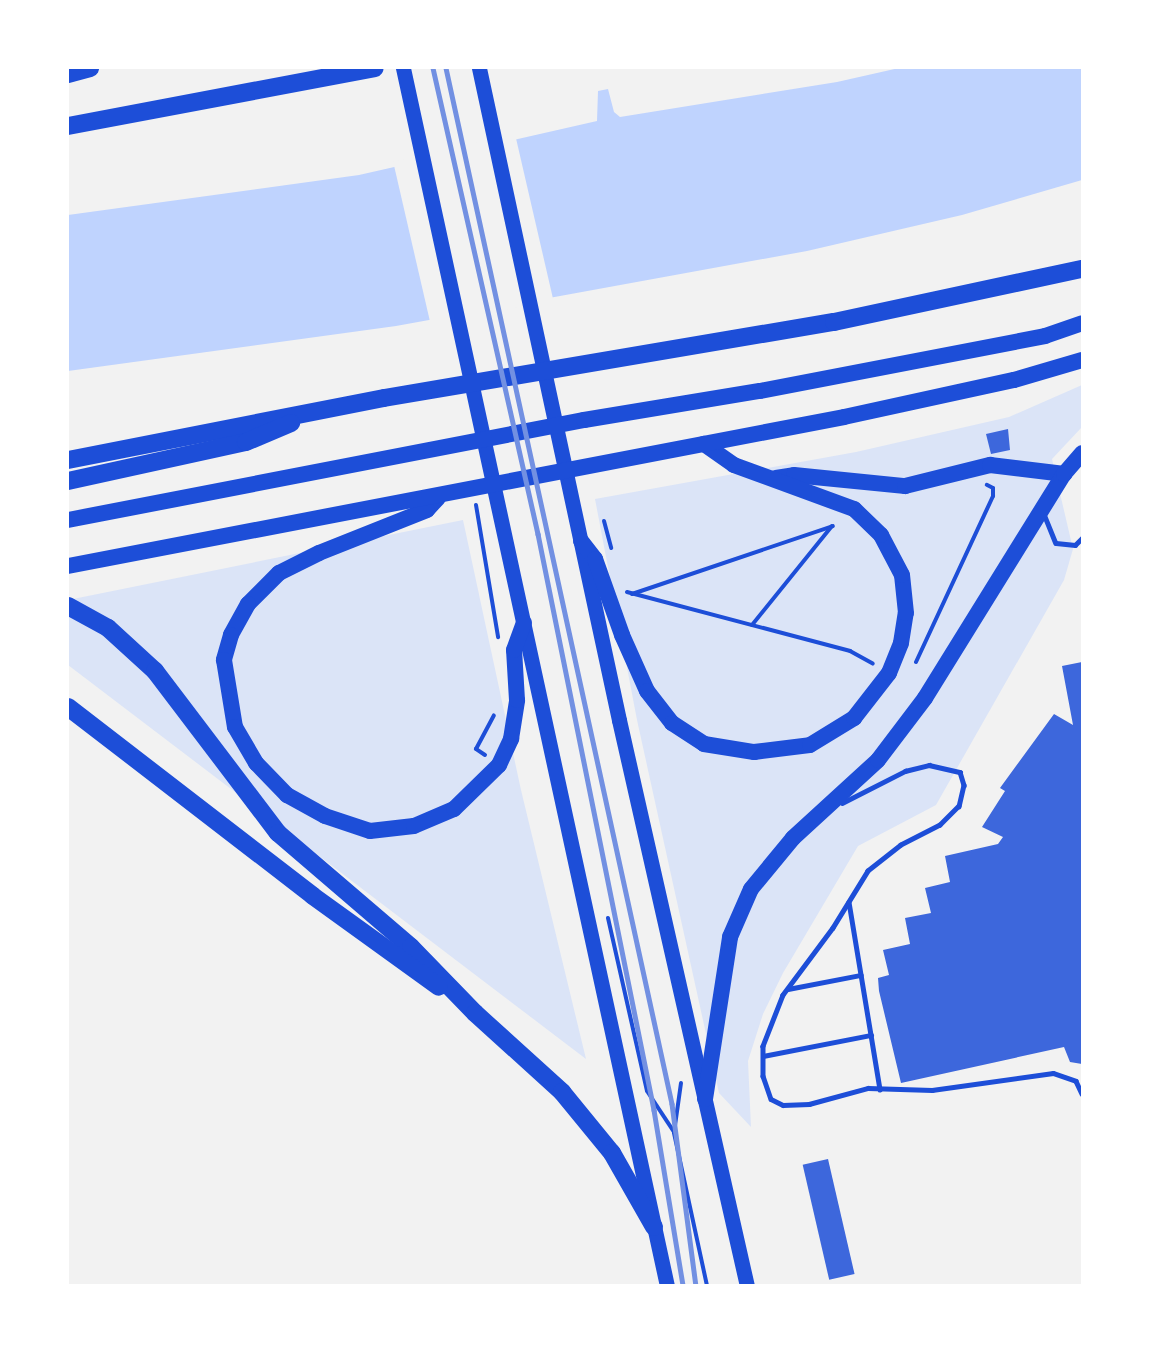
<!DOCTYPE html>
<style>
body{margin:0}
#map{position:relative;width:1150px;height:1353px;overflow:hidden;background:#f2f2f2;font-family:Helvetica,sans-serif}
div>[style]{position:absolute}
.green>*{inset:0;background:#dbe4f7}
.water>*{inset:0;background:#bfd3fe}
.pier>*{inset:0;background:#f2f2f2;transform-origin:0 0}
.building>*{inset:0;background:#3d67dc;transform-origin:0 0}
.path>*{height:4px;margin:-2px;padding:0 2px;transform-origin:2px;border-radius:2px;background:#1d4ed8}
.service>*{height:4.5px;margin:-2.25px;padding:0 2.25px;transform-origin:2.25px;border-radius:2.25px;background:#1d4ed8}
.primary>*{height:15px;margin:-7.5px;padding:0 7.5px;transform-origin:7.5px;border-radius:7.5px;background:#1d4ed8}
.trunk>*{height:16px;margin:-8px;padding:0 8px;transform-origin:8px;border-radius:8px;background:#1d4ed8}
.motorway>*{height:18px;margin:-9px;padding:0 9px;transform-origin:9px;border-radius:9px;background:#1d4ed8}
.rail>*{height:4.5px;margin:-2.25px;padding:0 2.25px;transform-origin:2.25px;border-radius:2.25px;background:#7290e2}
span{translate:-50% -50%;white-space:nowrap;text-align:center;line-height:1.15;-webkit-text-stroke:4.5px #fff;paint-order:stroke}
.frame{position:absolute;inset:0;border:69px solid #fff;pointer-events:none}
</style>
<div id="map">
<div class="green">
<div style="clip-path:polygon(1082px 385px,1082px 427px,1052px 459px,1073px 549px,1064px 580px,936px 805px,858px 846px,783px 973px,763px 1014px,748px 1061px,751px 1127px,719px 1093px,637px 720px,595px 499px,856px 452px,1009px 417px)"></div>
<div style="clip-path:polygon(463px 520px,521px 790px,586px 1059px,68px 665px,68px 600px)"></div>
</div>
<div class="water">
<div style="clip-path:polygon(899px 68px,1082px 68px,1082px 180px,962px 215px,807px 251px,396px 326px,68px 371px,68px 215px,359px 175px,597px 121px,598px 91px,608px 89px,614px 112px,620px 117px,837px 82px)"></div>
</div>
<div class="pier">
<div style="left:515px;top:134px;width:169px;height:125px;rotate:77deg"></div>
</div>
<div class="building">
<div style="clip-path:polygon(1008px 429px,1010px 450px,991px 454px,986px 434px)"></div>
<div style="clip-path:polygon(1082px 662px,1082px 1064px,1070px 1062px,1064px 1047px,901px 1083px,879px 991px,878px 978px,889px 975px,883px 950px,910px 944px,905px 918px,931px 913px,925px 888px,950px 882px,945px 856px,998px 844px,1003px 837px,982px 827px,1005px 791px,1000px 788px,1054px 714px,1073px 725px,1062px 666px)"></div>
<div style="left:828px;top:1159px;width:118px;height:26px;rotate:77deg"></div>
</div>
<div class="path">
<div style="left:476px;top:505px;width:134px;rotate:80.5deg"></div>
<div style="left:604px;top:521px;width:28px;rotate:75deg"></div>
<div style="left:627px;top:592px;width:231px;rotate:14.8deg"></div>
<div style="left:850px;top:651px;width:26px;rotate:29deg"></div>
<div style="left:632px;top:594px;width:212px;rotate:-18.7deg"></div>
<div style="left:752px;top:625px;width:127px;rotate:-51.1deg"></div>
<div style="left:916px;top:662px;width:183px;rotate:-65.1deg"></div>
<div style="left:993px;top:496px;width:8px;rotate:-90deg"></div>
<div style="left:993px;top:488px;width:7px;rotate:-153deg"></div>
<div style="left:485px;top:755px;width:11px;rotate:-146deg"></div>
<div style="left:476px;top:749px;width:38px;rotate:-62deg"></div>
<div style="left:608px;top:918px;width:177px;rotate:77.3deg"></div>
<div style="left:647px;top:1091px;width:49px;rotate:56.6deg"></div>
<div style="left:681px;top:1083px;width:50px;rotate:98deg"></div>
<div style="left:674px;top:1133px;width:157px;rotate:77.8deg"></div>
</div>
<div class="service">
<div style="left:1044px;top:514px;width:31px;rotate:68deg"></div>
<div style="left:1056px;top:543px;width:19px;rotate:6deg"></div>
<div style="left:1075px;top:545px;width:10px;rotate:-45deg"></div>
<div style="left:842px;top:803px;width:71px;rotate:-26.9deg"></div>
<div style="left:905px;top:771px;width:25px;rotate:-14deg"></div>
<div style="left:929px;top:765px;width:32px;rotate:13deg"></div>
<div style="left:960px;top:772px;width:14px;rotate:73deg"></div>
<div style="left:964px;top:785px;width:22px;rotate:103deg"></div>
<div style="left:959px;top:806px;width:27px;rotate:135deg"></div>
<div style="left:940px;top:825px;width:44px;rotate:152.9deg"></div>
<div style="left:901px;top:845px;width:42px;rotate:141.8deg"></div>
<div style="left:868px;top:871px;width:67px;rotate:121.6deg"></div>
<div style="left:833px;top:928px;width:84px;rotate:126.7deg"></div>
<div style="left:783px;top:995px;width:55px;rotate:111.4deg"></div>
<div style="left:763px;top:1046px;width:30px;rotate:90deg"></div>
<div style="left:763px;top:1076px;width:24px;rotate:71deg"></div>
<div style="left:771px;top:1099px;width:13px;rotate:27deg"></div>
<div style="left:783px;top:1105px;width:26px;rotate:-2deg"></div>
<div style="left:809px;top:1104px;width:61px;rotate:-15.2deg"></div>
<div style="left:868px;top:1088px;width:64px;rotate:1.8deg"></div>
<div style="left:932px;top:1090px;width:122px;rotate:-8deg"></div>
<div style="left:1053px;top:1073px;width:24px;rotate:19deg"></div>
<div style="left:1076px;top:1081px;width:14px;rotate:65deg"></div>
<div style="left:849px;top:902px;width:190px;rotate:80.6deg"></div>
<div style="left:788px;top:989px;width:74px;rotate:-10.9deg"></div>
<div style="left:763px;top:1056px;width:110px;rotate:-11deg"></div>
</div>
<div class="primary">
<div style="left:403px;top:68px;width:1246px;rotate:77.77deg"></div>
<div style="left:479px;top:68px;width:667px;rotate:77.88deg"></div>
<div style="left:619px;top:720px;width:580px;rotate:77.26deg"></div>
</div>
<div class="trunk">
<div style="left:776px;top:478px;width:18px;rotate:-9deg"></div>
<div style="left:794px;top:475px;width:112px;rotate:5.7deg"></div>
<div style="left:905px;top:486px;width:88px;rotate:-13.9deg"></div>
<div style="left:990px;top:465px;width:75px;rotate:6.9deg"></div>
<div style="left:438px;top:498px;width:16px;rotate:133deg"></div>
<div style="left:427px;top:510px;width:116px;rotate:158.3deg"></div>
<div style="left:319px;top:553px;width:45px;rotate:153.4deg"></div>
<div style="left:279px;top:573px;width:44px;rotate:135deg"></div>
<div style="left:248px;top:604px;width:35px;rotate:119deg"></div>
<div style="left:231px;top:635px;width:26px;rotate:106deg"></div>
<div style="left:224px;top:660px;width:68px;rotate:80.7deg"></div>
<div style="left:235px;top:727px;width:42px;rotate:59.7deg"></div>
<div style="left:256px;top:763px;width:45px;rotate:45.9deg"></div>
<div style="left:287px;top:795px;width:43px;rotate:28.9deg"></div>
<div style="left:325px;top:816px;width:47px;rotate:18.4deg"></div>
<div style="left:370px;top:831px;width:44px;rotate:-6.5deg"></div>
<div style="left:414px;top:826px;width:43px;rotate:-23deg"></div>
<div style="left:454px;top:809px;width:63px;rotate:-44.4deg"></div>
<div style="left:499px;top:765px;width:29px;rotate:-65deg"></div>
<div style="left:511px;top:739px;width:39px;rotate:-81deg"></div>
<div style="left:517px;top:700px;width:50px;rotate:-93.4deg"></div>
<div style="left:514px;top:650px;width:29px;rotate:-70deg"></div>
<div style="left:68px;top:520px;width:526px;rotate:-10.97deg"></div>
<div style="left:584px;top:420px;width:178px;rotate:-9.4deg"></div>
<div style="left:760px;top:391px;width:290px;rotate:-10.9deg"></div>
<div style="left:1045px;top:336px;width:39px;rotate:-19deg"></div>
<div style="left:581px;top:541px;width:23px;rotate:52deg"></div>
<div style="left:595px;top:559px;width:81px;rotate:70.4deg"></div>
<div style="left:622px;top:635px;width:61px;rotate:65.9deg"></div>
<div style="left:647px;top:691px;width:41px;rotate:52deg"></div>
<div style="left:672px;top:723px;width:38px;rotate:33deg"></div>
<div style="left:704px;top:744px;width:51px;rotate:9.1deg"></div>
<div style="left:754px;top:752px;width:56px;rotate:-7.1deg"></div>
<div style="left:810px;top:745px;width:52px;rotate:-31.5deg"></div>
<div style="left:854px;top:718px;width:57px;rotate:-52.1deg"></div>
<div style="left:889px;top:673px;width:32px;rotate:-68deg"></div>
<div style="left:901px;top:643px;width:30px;rotate:-81deg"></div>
<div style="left:906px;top:613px;width:38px;rotate:-96deg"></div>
<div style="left:902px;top:575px;width:45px;rotate:-117.7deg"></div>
<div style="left:881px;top:535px;width:37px;rotate:-136deg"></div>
<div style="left:854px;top:509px;width:128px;rotate:-159.9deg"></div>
<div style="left:734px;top:465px;width:37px;rotate:-145deg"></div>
<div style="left:68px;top:566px;width:790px;rotate:-10.87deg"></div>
<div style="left:844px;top:417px;width:174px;rotate:-12.3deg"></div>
<div style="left:1014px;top:380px;width:71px;rotate:-16.4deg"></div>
<div style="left:705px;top:1099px;width:164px;rotate:-81.2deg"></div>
<div style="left:730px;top:937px;width:52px;rotate:-66.4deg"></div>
<div style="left:751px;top:889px;width:66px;rotate:-50.5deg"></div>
<div style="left:793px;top:838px;width:115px;rotate:-42.5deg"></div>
<div style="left:878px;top:760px;width:78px;rotate:-52.8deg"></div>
<div style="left:925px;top:698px;width:264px;rotate:-58.2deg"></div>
<div style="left:1064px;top:474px;width:28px;rotate:-49deg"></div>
</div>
<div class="motorway">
<div style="left:68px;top:74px;width:23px;rotate:-15deg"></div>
<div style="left:68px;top:126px;width:312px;rotate:-10.7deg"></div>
<div style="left:68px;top:460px;width:322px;rotate:-11.1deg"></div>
<div style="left:384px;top:398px;width:456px;rotate:-9.6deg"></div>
<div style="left:834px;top:322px;width:254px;rotate:-12.1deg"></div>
<div style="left:68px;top:481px;width:182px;rotate:-12.4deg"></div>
<div style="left:246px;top:442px;width:49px;rotate:-22.9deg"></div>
<div style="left:68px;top:606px;width:46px;rotate:28.8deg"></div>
<div style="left:108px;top:628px;width:64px;rotate:42.5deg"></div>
<div style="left:155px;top:671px;width:203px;rotate:52.8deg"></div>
<div style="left:278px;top:833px;width:175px;rotate:40.6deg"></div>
<div style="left:411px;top:947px;width:92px;rotate:45.9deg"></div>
<div style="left:475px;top:1013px;width:118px;rotate:42.2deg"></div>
<div style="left:562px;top:1092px;width:79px;rotate:50.7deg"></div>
<div style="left:612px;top:1153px;width:85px;rotate:60.4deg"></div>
<div style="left:68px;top:707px;width:309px;rotate:37.6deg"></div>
<div style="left:313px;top:896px;width:155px;rotate:35.8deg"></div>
</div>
<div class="rail">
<div style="left:433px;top:68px;width:478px;rotate:77.3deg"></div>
<div style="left:538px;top:534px;width:588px;rotate:78.61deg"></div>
<div style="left:654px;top:1110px;width:178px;rotate:80.6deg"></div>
<div style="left:446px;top:68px;width:1060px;rotate:77.69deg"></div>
<div style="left:672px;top:1104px;width:184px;rotate:82.5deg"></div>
</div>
<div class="frame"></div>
</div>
